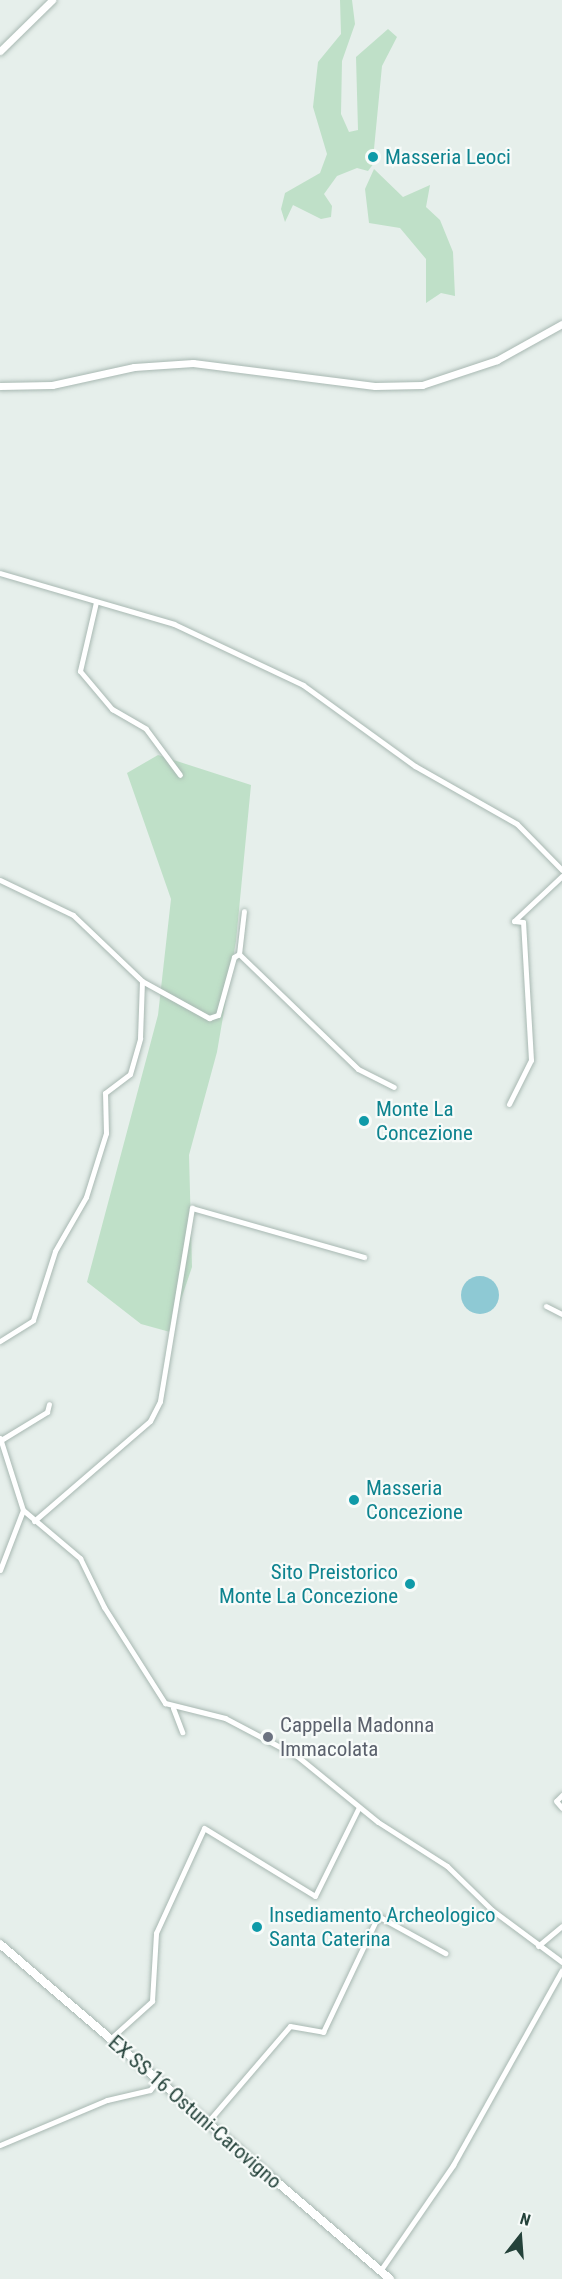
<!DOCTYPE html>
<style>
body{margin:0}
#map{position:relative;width:562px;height:2279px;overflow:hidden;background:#e6efeb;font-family:"Roboto Condensed",sans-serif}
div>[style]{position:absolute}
.green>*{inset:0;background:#bfe0c8}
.water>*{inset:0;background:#8ec9d4}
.round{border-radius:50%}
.roads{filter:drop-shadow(0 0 2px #a8b8b2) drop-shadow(0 0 2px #a8b8b2)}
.minor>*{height:5px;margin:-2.5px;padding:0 2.5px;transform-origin:2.5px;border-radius:2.5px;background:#fff}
.tertiary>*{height:7px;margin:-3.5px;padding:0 3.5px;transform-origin:3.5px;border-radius:3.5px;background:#fff}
.secondary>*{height:8px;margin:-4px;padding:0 4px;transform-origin:4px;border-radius:4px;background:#fff}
.dots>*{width:16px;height:16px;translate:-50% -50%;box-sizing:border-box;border:3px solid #f7fbf9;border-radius:50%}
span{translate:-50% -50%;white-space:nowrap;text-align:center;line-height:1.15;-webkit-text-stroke:4.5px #f7fbf9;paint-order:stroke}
.culture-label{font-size:21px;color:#0d838f}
.left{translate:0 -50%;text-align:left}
.right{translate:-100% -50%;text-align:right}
.worship-label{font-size:21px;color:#5b616d}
.street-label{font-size:21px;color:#24423a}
.north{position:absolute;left:490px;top:2207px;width:60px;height:60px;-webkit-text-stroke:4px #f7fbf9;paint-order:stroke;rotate:17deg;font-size:16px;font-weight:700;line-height:24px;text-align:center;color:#24423a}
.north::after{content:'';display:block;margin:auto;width:21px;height:27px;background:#24423a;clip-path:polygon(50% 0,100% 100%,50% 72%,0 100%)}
</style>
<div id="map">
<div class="green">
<div style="clip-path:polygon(340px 0,352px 0,355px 24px,342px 61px,341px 114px,349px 132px,358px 130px,356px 57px,388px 29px,397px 37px,382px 66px,374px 149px,367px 158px,374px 163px,368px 171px,357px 168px,337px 176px,324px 194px,332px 206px,331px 217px,321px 219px,293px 205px,285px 222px,281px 209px,285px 193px,320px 173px,327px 154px,313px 107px,318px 62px,341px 34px)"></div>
<div style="clip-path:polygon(374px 169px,403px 197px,430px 185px,426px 207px,440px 220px,453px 252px,455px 296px,441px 293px,426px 303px,426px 259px,400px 228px,369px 223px,365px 189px)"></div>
<div style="clip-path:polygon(158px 755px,251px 785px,236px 941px,217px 1052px,189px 1155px,192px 1267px,170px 1332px,141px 1324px,87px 1282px,158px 1015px,171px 899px,127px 773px)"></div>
</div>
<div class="water">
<div class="round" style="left:461px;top:1276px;width:38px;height:38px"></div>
</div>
<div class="roads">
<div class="minor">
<div style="left:0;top:573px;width:181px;rotate:16.3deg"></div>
<div style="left:174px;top:624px;width:143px;rotate:25.3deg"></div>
<div style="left:303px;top:685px;width:138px;rotate:35.9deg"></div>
<div style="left:415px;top:766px;width:117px;rotate:29.6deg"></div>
<div style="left:517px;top:824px;width:64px;rotate:45.6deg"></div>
<div style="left:96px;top:602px;width:71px;rotate:103.1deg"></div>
<div style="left:80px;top:671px;width:50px;rotate:49.9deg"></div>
<div style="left:112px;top:709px;width:39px;rotate:30deg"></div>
<div style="left:146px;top:729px;width:57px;rotate:53.5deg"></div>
<div style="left:0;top:880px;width:81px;rotate:25.6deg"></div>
<div style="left:73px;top:915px;width:95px;rotate:43.7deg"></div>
<div style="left:142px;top:981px;width:77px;rotate:28.9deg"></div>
<div style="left:209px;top:1018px;width:9px;rotate:-18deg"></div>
<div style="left:218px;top:1015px;width:60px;rotate:-74.6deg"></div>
<div style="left:234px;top:957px;width:6px;rotate:-31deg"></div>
<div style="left:239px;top:954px;width:165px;rotate:44deg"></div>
<div style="left:358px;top:1069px;width:40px;rotate:26.6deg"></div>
<div style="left:239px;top:954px;width:43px;rotate:-83.4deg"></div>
<div style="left:509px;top:1104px;width:49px;rotate:-63.4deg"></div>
<div style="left:531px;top:1060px;width:138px;rotate:-93.3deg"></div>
<div style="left:523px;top:922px;width:9px;rotate:-174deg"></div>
<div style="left:514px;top:921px;width:66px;rotate:-43.2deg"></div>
<div style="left:546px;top:1306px;width:18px;rotate:27deg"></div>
<div style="left:0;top:1341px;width:39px;rotate:-32deg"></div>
<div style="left:33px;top:1320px;width:72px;rotate:-72.3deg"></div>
<div style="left:55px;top:1251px;width:62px;rotate:-60.1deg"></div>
<div style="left:86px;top:1197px;width:67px;rotate:-72.6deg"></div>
<div style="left:106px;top:1133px;width:40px;rotate:-91.4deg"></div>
<div style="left:105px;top:1093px;width:31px;rotate:-37deg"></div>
<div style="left:130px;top:1074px;width:37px;rotate:-74deg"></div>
<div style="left:140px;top:1038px;width:57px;rotate:-88deg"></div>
<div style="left:0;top:1438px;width:76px;rotate:72.3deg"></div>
<div style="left:23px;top:1510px;width:75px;rotate:40.1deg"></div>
<div style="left:80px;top:1558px;width:55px;rotate:63.9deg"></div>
<div style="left:104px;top:1607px;width:114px;rotate:57.6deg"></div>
<div style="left:165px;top:1703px;width:62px;rotate:14deg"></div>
<div style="left:225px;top:1718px;width:81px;rotate:27.8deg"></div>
<div style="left:297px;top:1756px;width:104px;rotate:39.2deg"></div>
<div style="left:378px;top:1822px;width:82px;rotate:32.5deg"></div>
<div style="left:447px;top:1866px;width:63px;rotate:44.4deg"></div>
<div style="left:492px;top:1910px;width:87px;rotate:36.6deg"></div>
<div style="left:1px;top:1440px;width:54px;rotate:-31.3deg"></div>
<div style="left:47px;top:1412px;width:8px;rotate:-76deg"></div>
<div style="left:34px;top:1521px;width:153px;rotate:-40.8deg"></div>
<div style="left:150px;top:1421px;width:22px;rotate:-63deg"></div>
<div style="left:160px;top:1401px;width:196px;rotate:-80.6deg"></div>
<div style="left:192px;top:1208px;width:179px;rotate:15.9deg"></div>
<div style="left:0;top:1570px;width:64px;rotate:-69deg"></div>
<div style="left:173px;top:1708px;width:26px;rotate:69deg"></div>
<div style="left:562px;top:1795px;width:8px;rotate:135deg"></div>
<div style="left:556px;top:1801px;width:9px;rotate:49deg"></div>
<div style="left:538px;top:1946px;width:31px;rotate:-40deg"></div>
<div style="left:110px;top:2039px;width:57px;rotate:-42.1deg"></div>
<div style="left:152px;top:2001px;width:68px;rotate:-86.6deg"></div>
<div style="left:156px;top:1933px;width:115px;rotate:-65.4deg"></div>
<div style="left:204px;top:1828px;width:130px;rotate:31.5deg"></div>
<div style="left:315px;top:1896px;width:99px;rotate:-63.7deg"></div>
<div style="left:206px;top:2124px;width:129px;rotate:-49.4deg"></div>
<div style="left:290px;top:2026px;width:34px;rotate:10deg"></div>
<div style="left:323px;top:2032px;width:128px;rotate:-64.6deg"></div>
<div style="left:378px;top:1916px;width:77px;rotate:28.9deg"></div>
<div style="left:0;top:2145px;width:116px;rotate:-22.8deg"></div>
<div style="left:107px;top:2100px;width:44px;rotate:-13.1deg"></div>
<div style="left:150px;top:2090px;width:13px;rotate:-51deg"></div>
<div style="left:380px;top:2271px;width:129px;rotate:-55.4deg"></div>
<div style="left:453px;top:2165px;width:223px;rotate:-60.8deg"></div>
</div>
<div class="tertiary">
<div style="left:0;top:51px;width:73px;rotate:-44.4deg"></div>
<div style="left:0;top:386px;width:52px;rotate:-1.1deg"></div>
<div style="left:52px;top:385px;width:84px;rotate:-12.4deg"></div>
<div style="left:134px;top:367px;width:59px;rotate:-3.9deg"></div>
<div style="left:193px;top:363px;width:183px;rotate:7.2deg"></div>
<div style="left:375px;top:386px;width:47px;rotate:-1.2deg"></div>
<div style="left:422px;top:385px;width:79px;rotate:-18.4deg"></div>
<div style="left:497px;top:360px;width:74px;rotate:-29deg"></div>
</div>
<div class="secondary">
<div style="left:0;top:1944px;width:514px;rotate:40.66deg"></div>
</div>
</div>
<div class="dots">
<div style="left:373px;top:157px;background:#0f9aa8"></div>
<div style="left:364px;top:1121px;background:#0f9aa8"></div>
<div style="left:354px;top:1500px;background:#0f9aa8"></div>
<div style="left:410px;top:1584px;background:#0f9aa8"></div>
<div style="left:268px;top:1737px;background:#6b7280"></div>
<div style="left:257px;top:1927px;background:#0f9aa8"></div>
</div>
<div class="culture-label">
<span class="left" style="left:385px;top:157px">Masseria Leoci</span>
<span class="left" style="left:376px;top:1121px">Monte La<br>Concezione</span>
<span class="left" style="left:366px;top:1500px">Masseria<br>Concezione</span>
<span class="right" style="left:398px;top:1584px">Sito Preistorico<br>Monte La Concezione</span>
<span class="left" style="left:269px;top:1927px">Insediamento Archeologico<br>Santa Caterina</span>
</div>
<div class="worship-label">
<span class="left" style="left:280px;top:1737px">Cappella Madonna<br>Immacolata</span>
</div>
<div class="street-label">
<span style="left:195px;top:2112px;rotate:41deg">EX SS 16 Ostuni-Carovigno</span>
</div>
<div class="north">N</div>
</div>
